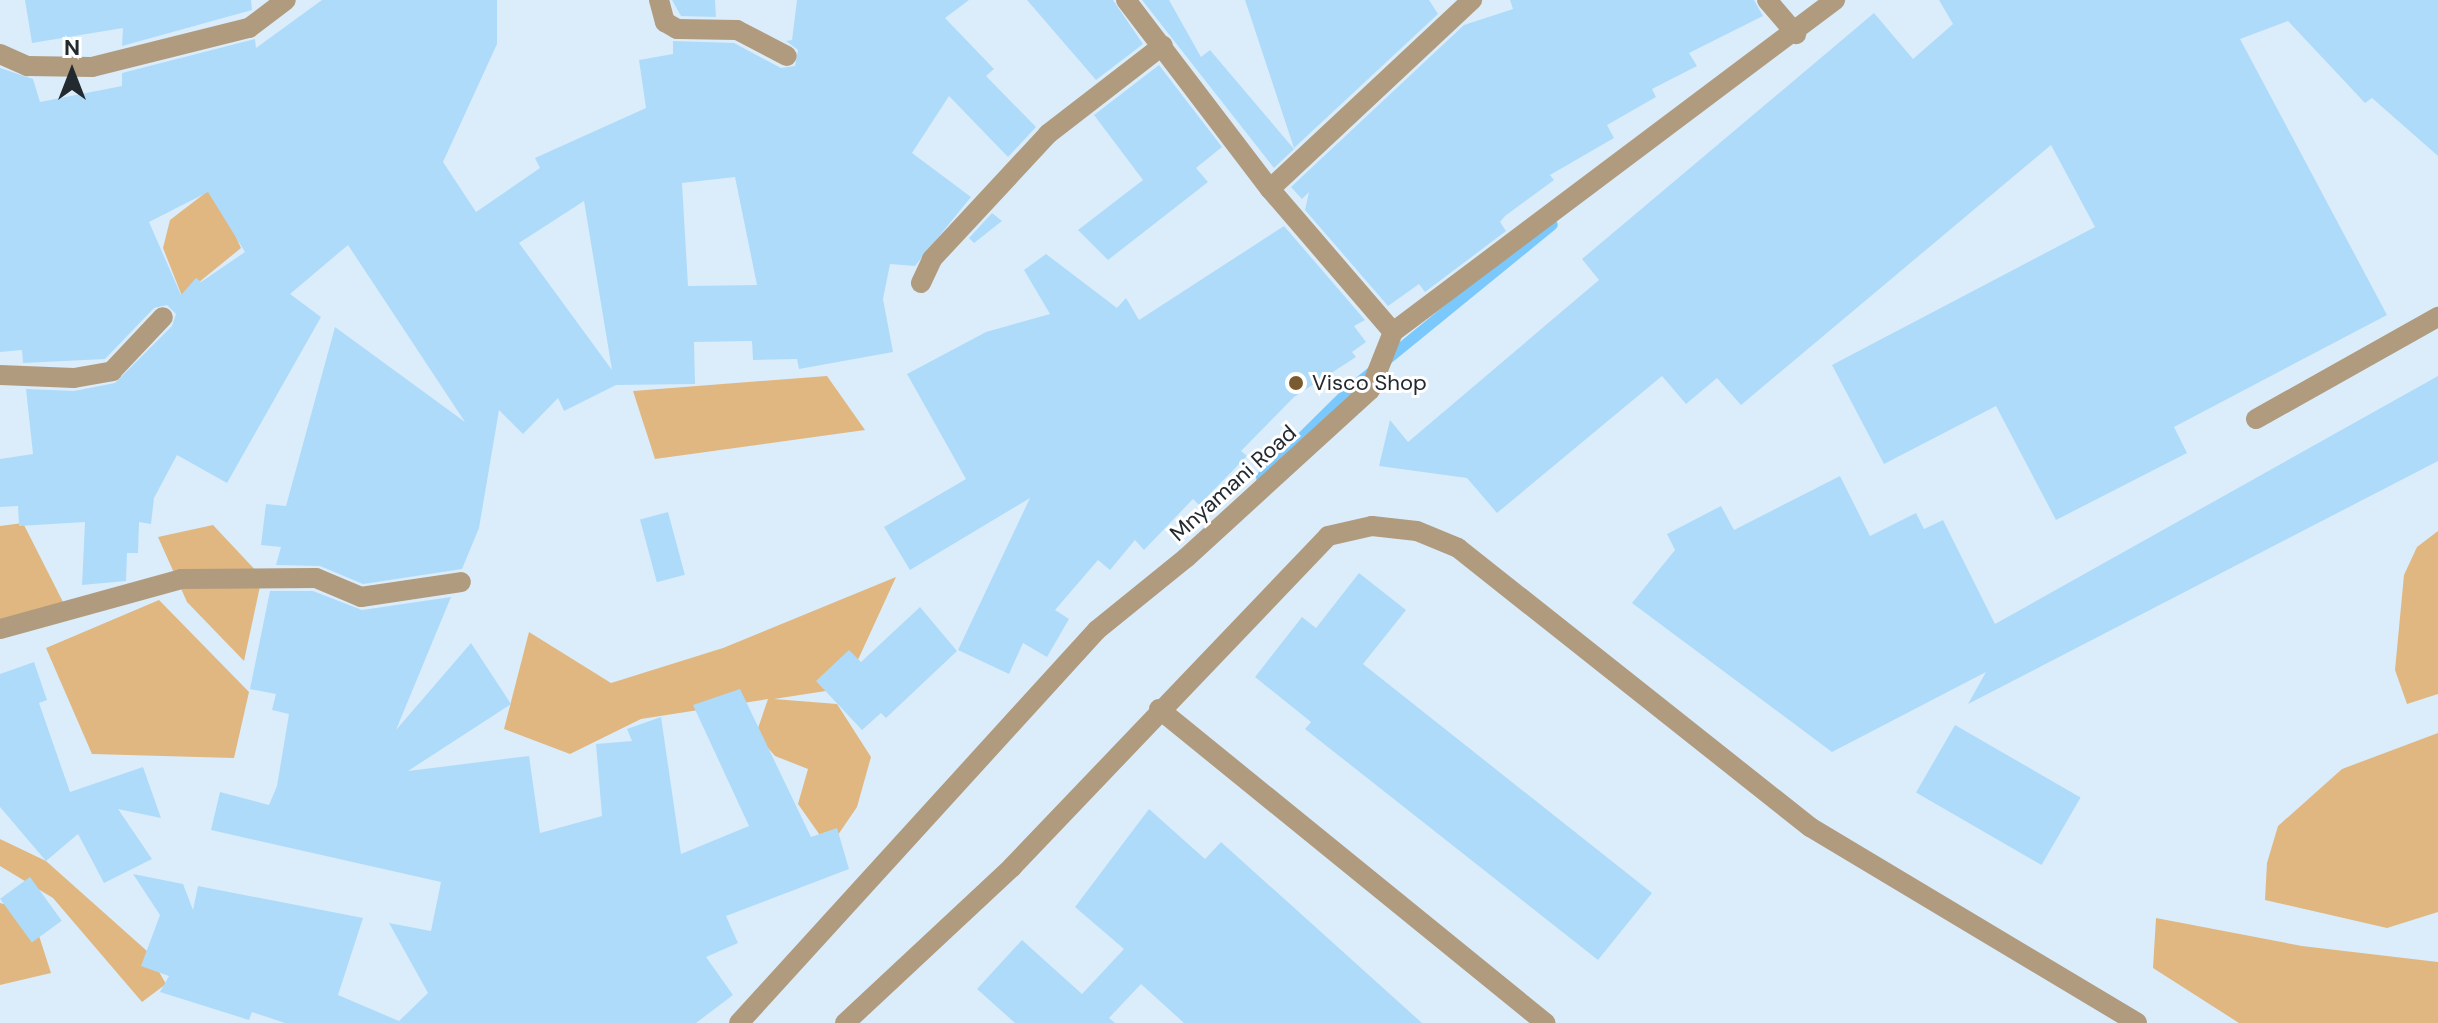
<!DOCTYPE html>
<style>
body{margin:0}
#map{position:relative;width:2438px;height:1023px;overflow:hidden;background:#dbedfb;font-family:"DM Sans",sans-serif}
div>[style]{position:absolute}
.green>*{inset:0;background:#e0b781}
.stream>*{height:11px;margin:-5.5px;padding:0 5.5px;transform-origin:5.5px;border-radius:5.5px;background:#7bc9fc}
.building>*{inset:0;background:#afdbfa;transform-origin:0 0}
.minor>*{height:20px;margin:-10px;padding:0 10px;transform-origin:10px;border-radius:10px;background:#b19b7e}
.dots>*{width:22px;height:22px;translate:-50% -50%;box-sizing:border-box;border:4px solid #fff;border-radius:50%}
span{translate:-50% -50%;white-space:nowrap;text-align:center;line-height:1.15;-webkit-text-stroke:6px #fff;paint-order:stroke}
.poi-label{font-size:22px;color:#232a2f}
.left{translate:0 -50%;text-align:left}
.street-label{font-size:22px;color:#232a2f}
.north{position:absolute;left:32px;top:32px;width:80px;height:80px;-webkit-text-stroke:6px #fff;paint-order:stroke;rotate:0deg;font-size:22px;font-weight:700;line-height:32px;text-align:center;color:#232a2f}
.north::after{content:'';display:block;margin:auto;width:28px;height:36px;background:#232a2f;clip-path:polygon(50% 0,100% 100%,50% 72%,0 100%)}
</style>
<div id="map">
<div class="green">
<div style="clip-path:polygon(213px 187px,241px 248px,182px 296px,163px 248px,170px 220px)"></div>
<div style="clip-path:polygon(827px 376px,865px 430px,655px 459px,633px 391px)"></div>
<div style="clip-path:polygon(23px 523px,63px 602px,0 622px,0 526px)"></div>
<div style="clip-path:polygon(213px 525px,262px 577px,244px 661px,187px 602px,158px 537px)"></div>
<div style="clip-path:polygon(2438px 531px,2438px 694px,2407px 704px,2395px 670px,2404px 575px,2417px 547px)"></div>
<div style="clip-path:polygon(896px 577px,845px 688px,774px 699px,837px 704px,871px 757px,857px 807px,829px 848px,798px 804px,808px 769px,775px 756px,756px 734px,768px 699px,641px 719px,570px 754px,504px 729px,529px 632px,611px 683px,723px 648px)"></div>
<div style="clip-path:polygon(159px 600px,249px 692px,234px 758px,92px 754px,46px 648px)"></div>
<div style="clip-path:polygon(2438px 733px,2438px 912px,2387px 928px,2265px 900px,2267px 863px,2278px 826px,2342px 769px)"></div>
<div style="clip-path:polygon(0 839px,46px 861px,147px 951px,166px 984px,142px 1002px,53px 898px,0 866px)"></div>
<div style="clip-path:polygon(0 903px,31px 911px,51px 973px,0 985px)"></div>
<div style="clip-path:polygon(2156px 918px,2302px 946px,2438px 962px,2438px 1023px,2239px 1023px,2153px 968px)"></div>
</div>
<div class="stream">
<div style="left:1261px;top:477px;width:127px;rotate:-44.7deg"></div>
<div style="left:1351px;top:388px;width:259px;rotate:-39.2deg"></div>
</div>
<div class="building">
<div style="clip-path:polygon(25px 0,251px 0,252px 10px,122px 46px,123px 28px,32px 43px)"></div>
<div style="clip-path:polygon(evenodd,322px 0,497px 0,497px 44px,443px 162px,476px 212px,540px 168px,535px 158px,646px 108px,639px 60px,673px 54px,673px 41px,734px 43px,781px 68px,795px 66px,798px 50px,786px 41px,792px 40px,797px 0,969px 0,945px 18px,994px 69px,986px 76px,1036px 127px,1008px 157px,949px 96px,912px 153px,971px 197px,915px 266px,890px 264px,883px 299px,893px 352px,799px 369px,797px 359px,753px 360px,752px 341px,694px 342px,695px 384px,616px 385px,564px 411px,558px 398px,523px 434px,499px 410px,479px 528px,462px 569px,363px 584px,320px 566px,276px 565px,281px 547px,261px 545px,266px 504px,286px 506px,335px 327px,465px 422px,348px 245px,290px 294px,321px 317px,227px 483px,177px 455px,154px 498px,151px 524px,139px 522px,138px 553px,127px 553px,126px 581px,82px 585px,85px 522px,19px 526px,18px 506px,0 507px,0 459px,33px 454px,26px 389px,74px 391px,115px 383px,172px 326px,176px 314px,167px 305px,154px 308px,105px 359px,23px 363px,22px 350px,0 352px,0 68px,33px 79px,40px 102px,122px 86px,122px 73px,255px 39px,256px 48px,322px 0,735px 177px,757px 285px,688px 286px,682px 183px,735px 177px,322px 0,208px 192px,245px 252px,201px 282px,196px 278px,181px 295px,149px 222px,208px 192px,322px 0,584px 201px,612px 370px,519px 243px,584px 201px)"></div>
<div style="clip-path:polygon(672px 0,715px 0,716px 17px,681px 16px)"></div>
<div style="clip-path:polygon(1027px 0,1113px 0,1143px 44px,1096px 80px)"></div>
<div style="clip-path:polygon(1142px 0,1169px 0,1201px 57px,1210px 50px,1294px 149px,1274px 168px)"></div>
<div style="clip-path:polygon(1245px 0,1429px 0,1438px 14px,1294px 148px)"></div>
<div style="clip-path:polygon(1510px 0,1754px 0,1763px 16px,1689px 53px,1697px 66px,1652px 89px,1656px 97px,1607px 125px,1614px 138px,1550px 175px,1554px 180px,1505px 216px,1500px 222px,1506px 231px,1425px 292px,1419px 284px,1388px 306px,1305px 210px,1309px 192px,1302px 199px,1291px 187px,1464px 25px,1513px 9px)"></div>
<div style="clip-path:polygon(1939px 0,2438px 0,2438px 156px,2372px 98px,2365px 103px,2288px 21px,2240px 39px,2387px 315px,2174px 427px,2187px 453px,2056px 520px,1996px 406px,1884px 464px,1832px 365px,2095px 227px,2051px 145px,1741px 405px,1717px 378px,1686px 404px,1662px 376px,1497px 513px,1467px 478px,1379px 466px,1390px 420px,1408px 442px,1599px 280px,1582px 259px,1874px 13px,1913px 59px,1953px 24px)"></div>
<div style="clip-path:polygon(1159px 65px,1222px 147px,1196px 168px,1208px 182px,1108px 260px,1078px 230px,1143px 180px,1094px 115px)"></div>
<div style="clip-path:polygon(992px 213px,1002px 221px,974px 243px,969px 238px)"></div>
<div style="clip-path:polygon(1284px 226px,1365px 320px,1354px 326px,1366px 342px,1352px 352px,1356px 357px,1294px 397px,1241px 451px,1247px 456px,1199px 505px,1193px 499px,1144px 550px,1135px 540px,1110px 570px,1098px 560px,1055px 610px,1069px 619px,1047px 657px,1023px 643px,1009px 674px,958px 650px,1030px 498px,910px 570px,884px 527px,966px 479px,907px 374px,986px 332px,1050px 314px,1024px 270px,1046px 254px,1117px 308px,1126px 298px,1139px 320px)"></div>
<div style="clip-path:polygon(2438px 376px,2438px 461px,1968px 704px,1986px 672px,1832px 752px,1632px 603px,1675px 550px,1667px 534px,1721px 506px,1734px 530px,1840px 476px,1870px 536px,1916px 513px,1924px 529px,1943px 520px,1995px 624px)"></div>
<div style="left:668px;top:512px;width:65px;height:29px;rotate:75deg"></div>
<div style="clip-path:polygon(1359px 573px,1406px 610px,1363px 664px,1652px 893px,1598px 960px,1305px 729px,1311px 722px,1255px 677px,1302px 617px,1316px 628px)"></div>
<div style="clip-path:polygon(270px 591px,313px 591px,362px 610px,451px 597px,396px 730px,471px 643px,511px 704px,408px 771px,529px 756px,540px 833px,602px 816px,596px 744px,632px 741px,627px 729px,661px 717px,681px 854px,749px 826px,693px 705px,740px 689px,811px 837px,837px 828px,849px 869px,726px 916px,738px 943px,706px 957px,733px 995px,696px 1023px,285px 1023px,252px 1012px,249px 1020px,160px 992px,169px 976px,141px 966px,160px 915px,133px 874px,183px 884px,193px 910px,198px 886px,363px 918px,338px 995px,399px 1021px,428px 993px,389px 923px,431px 931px,441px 882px,211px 830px,220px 792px,269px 805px,277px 786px,289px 714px,272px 710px,276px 694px,250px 689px)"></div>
<div style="clip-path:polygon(920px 607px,957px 651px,886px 718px,881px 713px,862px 730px,816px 681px,849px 650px,861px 662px)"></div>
<div style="clip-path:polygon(34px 662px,47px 700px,39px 703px,70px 792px,143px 767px,161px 818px,118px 809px,152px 859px,104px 883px,78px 834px,46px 861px,0 807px,0 674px)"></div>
<div style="left:1955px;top:725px;width:145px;height:78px;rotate:30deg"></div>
<div style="clip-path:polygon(1149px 809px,1205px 859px,1221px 842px,1422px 1023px,1184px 1023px,1141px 984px,1109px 1018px,1115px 1023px,1015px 1023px,977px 989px,1022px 940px,1082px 994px,1124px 949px,1075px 907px)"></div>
<div style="left:30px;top:877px;width:54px;height:37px;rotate:54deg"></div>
</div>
<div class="minor">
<div style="left:659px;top:0;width:23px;rotate:75deg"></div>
<div style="left:665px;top:22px;width:14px;rotate:30deg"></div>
<div style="left:677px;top:29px;width:60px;rotate:1deg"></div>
<div style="left:737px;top:30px;width:56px;rotate:27.5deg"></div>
<div style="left:1126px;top:0;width:238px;rotate:52.7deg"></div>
<div style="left:1270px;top:189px;width:189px;rotate:49.3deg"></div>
<div style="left:1767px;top:0;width:45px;rotate:49.5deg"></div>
<div style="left:0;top:54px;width:30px;rotate:24deg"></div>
<div style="left:27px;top:66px;width:65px;rotate:0.9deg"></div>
<div style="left:92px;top:67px;width:162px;rotate:-14deg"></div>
<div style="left:249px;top:28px;width:46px;rotate:-37.1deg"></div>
<div style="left:1270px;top:189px;width:277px;rotate:-43.1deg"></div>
<div style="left:921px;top:283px;width:26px;rotate:-65deg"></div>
<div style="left:932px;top:259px;width:171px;rotate:-47.1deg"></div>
<div style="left:1048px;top:134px;width:145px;rotate:-37.7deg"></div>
<div style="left:0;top:375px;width:74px;rotate:2.3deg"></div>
<div style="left:74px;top:378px;width:39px;rotate:-10deg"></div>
<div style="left:112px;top:371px;width:74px;rotate:-46.6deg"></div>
<div style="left:2256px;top:419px;width:209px;rotate:-29.3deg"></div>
<div style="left:0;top:629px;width:188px;rotate:-15.4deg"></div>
<div style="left:181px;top:579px;width:135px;rotate:-0.4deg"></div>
<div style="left:316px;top:578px;width:49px;rotate:22.9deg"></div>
<div style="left:361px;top:597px;width:101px;rotate:-8.5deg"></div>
<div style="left:1159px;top:709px;width:498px;rotate:39.1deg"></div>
<div style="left:739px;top:1023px;width:532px;rotate:-47.67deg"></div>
<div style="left:1097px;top:630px;width:114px;rotate:-39deg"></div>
<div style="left:1186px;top:558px;width:249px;rotate:-42.4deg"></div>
<div style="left:1370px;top:390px;width:62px;rotate:-68.4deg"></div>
<div style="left:1393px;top:332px;width:553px;rotate:-36.91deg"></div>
<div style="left:845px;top:1023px;width:229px;rotate:-43deg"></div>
<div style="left:1012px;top:867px;width:458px;rotate:-46.3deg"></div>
<div style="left:1328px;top:536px;width:45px;rotate:-12.8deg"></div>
<div style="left:1372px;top:526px;width:45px;rotate:6.3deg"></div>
<div style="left:1417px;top:531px;width:44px;rotate:22.5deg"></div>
<div style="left:1458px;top:548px;width:449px;rotate:38.4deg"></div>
<div style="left:1810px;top:827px;width:381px;rotate:30.9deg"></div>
</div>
<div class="dots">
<div style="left:1296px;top:383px;background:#795b2f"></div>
</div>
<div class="poi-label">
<span class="left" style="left:1312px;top:383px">Visco Shop</span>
</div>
<div class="street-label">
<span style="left:1233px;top:483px;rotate:-42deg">Mnyamani Road</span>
</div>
<div class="north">N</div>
</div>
